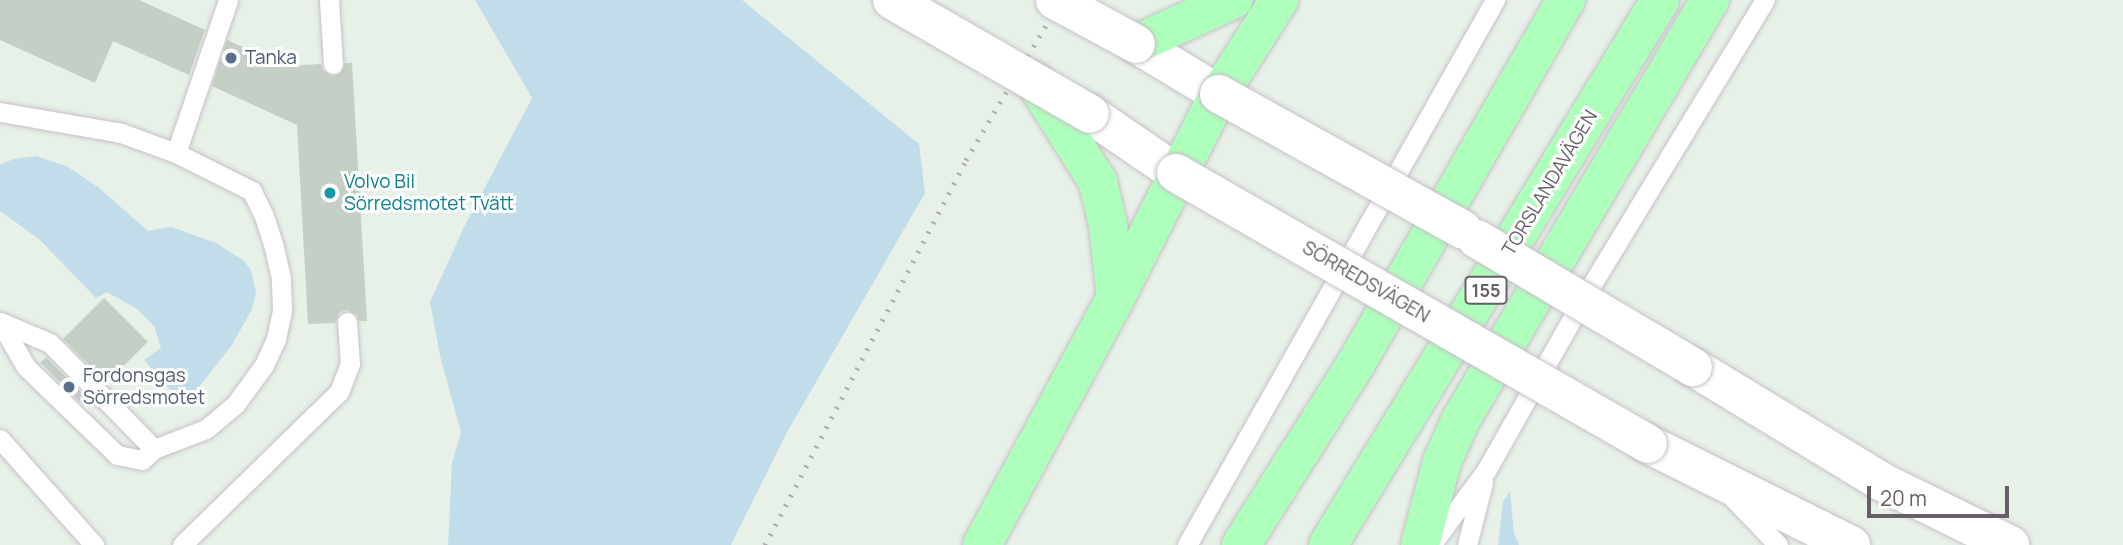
<!DOCTYPE html>
<meta charset="utf-8">
<style>
body{margin:0}
#map{position:relative;width:2123px;height:545px;overflow:hidden;background:#e7f1e8;font-family:Manrope,sans-serif}
div>[style]{position:absolute}
.green>*{inset:0;background:#c2ddea}
.building>*{inset:0;background:#c5cfc5;transform-origin:0 0}
.roads{filter:drop-shadow(0 0 2px #c8c0c8) drop-shadow(0 0 2px #c8c0c8)}
.service>*{height:19px;margin:-9.5px;padding:0 9.5px;transform-origin:9.5px;border-radius:9.5px;background:#fff}
.tertiary>*{height:38px;margin:-19px;padding:0 19px;transform-origin:19px;border-radius:19px;background:#fff}
.primary>*{height:38px;margin:-19px;padding:0 19px;transform-origin:19px;border-radius:19px;background:#aeffbb}
.rail>*{height:5px;margin-top:-2.5px;transform-origin:0;background:repeating-linear-gradient(90deg,#aca9ac 0 2px,transparent 0 11px)}
.bridges{filter:drop-shadow(0 0 2px #c8c0c8) drop-shadow(0 0 2px #c8c0c8)}
.tertiary-bridge>*{height:38px;margin:-19px;padding:0 19px;transform-origin:19px;border-radius:19px;background:#fff}
.dots>*{width:19px;height:19px;translate:-50% -50%;box-sizing:border-box;border:4px solid #fff;border-radius:50%}
span{translate:-50% -50%;white-space:nowrap;text-align:center;line-height:1.15;-webkit-text-stroke:6px #fff;paint-order:stroke}
.shield-label span{padding:2px 5px;background:#fff;border:2px solid;border-radius:5px;-webkit-text-stroke-width:0}
.shield-label{font-size:18px;color:#675e68;font-weight:700}
.service-label{font-size:19px;color:#4e5e75}
.left{translate:0 -50%;text-align:left}
.culture-label{font-size:19px;color:#0d838f}
.street-label{font-size:19px;color:#675e68}
.scale{position:absolute;left:1867px;top:486px;width:142px;height:32px;box-sizing:border-box;border:4px solid #675e68;border-top:0;padding-left:9px;font-size:21px;line-height:24px;white-space:nowrap;color:#675e68;-webkit-text-stroke:5px #fff;paint-order:stroke}
</style>
<div id="map">
<div class="green">
<div style="clip-path:polygon(475px 0,742px 0,919px 144px,925px 193px,786px 434px,731px 545px,448px 545px,452px 463px,461px 432px,440px 356px,430px 302px,464px 227px,532px 98px)"></div>
<div style="clip-path:polygon(36px 156px,68px 167px,98px 187px,148px 231px,171px 227px,216px 243px,244px 261px,251px 270px,256px 293px,252px 309px,232px 345px,196px 391px,183px 398px,173px 393px,144px 360px,161px 348px,154px 326px,137px 309px,107px 292px,96px 298px,39px 239px,0 211px,0 165px,13px 159px)"></div>
<div style="clip-path:polygon(1510px 491px,1514px 534px,1519px 545px,1498px 545px,1503px 502px)"></div>
</div>
<div class="building">
<div style="clip-path:polygon(0 0,139px 0,205px 30px,189px 75px,113px 41px,95px 83px,0 40px)"></div>
<div style="clip-path:polygon(227px 40px,286px 66px,321px 64px,323px 71px,333px 76px,340px 74px,345px 63px,352px 63px,367px 321px,359px 321px,357px 315px,347px 310px,340px 312px,335px 323px,308px 324px,297px 125px,212px 86px)"></div>
<div style="left:104px;top:298px;width:62px;height:58px;rotate:45deg"></div>
<div style="left:46px;top:357px;width:61px;height:8px;rotate:45deg"></div>
</div>
<div class="roads">
<div class="service">
<div style="left:329px;top:0;width:64px;rotate:86.4deg"></div>
<div style="left:0;top:112px;width:123px;rotate:9.8deg"></div>
<div style="left:121px;top:133px;width:59px;rotate:20deg"></div>
<div style="left:176px;top:153px;width:162px;rotate:-71.2deg"></div>
<div style="left:0;top:322px;width:52px;rotate:60deg"></div>
<div style="left:26px;top:367px;width:127px;rotate:44deg"></div>
<div style="left:117px;top:455px;width:25px;rotate:11deg"></div>
<div style="left:142px;top:460px;width:16px;rotate:-43deg"></div>
<div style="left:154px;top:449px;width:148px;rotate:-134.5deg"></div>
<div style="left:50px;top:343px;width:54px;rotate:-157.2deg"></div>
<div style="left:0;top:439px;width:142px;rotate:48.4deg"></div>
<div style="left:154px;top:449px;width:56px;rotate:-21deg"></div>
<div style="left:206px;top:429px;width:38px;rotate:-40deg"></div>
<div style="left:235px;top:405px;width:49px;rotate:-54.1deg"></div>
<div style="left:264px;top:365px;width:29px;rotate:-65deg"></div>
<div style="left:276px;top:339px;width:30px;rotate:-78deg"></div>
<div style="left:282px;top:310px;width:32px;rotate:-92deg"></div>
<div style="left:281px;top:278px;width:32px;rotate:-103deg"></div>
<div style="left:274px;top:247px;width:33px;rotate:-108deg"></div>
<div style="left:264px;top:216px;width:28px;rotate:-116deg"></div>
<div style="left:252px;top:191px;width:85px;rotate:-153.4deg"></div>
<div style="left:1733px;top:498px;width:65px;rotate:46.2deg"></div>
<div style="left:182px;top:545px;width:219px;rotate:-44.3deg"></div>
<div style="left:339px;top:392px;width:30px;rotate:-69deg"></div>
<div style="left:350px;top:364px;width:42px;rotate:-94.1deg"></div>
<div style="left:1187px;top:545px;width:626px;rotate:-60.53deg"></div>
<div style="left:1431px;top:545px;width:94px;rotate:-53.6deg"></div>
<div style="left:1487px;top:469px;width:195px;rotate:-60.5deg"></div>
<div style="left:1583px;top:299px;width:350px;rotate:-58.7deg"></div>
<div style="left:1467px;top:545px;width:65px;rotate:-75.7deg"></div>
</div>
<div class="tertiary">
<div style="left:1136px;top:44px;width:97px;rotate:31.1deg"></div>
<div style="left:1090px;top:114px;width:104px;rotate:34.5deg"></div>
<div style="left:1693px;top:367px;width:221px;rotate:31.3deg"></div>
<div style="left:1882px;top:482px;width:143px;rotate:26.2deg"></div>
<div style="left:1648px;top:444px;width:227px;rotate:26.5deg"></div>
</div>
<div class="primary">
<div style="left:1136px;top:44px;width:107px;rotate:-24.4deg"></div>
<div style="left:1035px;top:82px;width:118px;rotate:57.8deg"></div>
<div style="left:1098px;top:182px;width:44px;rotate:76.9deg"></div>
<div style="left:1108px;top:225px;width:72px;rotate:83.7deg"></div>
<div style="left:982px;top:545px;width:282px;rotate:-61.6deg"></div>
<div style="left:1116px;top:297px;width:228px;rotate:-63.1deg"></div>
<div style="left:1219px;top:94px;width:112px;rotate:-57.4deg"></div>
<div style="left:1241px;top:545px;width:211px;rotate:-57.6deg"></div>
<div style="left:1354px;top:367px;width:424px;rotate:-60deg"></div>
<div style="left:1328px;top:545px;width:638px;rotate:-58.65deg"></div>
<div style="left:1420px;top:545px;width:86px;rotate:-75.2deg"></div>
<div style="left:1442px;top:462px;width:45px;rotate:-66.3deg"></div>
<div style="left:1460px;top:421px;width:490px;rotate:-59.3deg"></div>
</div>
</div>
<div class="rail">
<div style="left:765px;top:545px;width:434px;rotate:-62.4deg"></div>
<div style="left:966px;top:160px;width:186px;rotate:-59.3deg"></div>
</div>
<div class="bridges">
<div class="tertiary-bridge">
<div style="left:892px;top:0;width:228px;rotate:29.9deg"></div>
<div style="left:1055px;top:0;width:92px;rotate:28.5deg"></div>
<div style="left:1219px;top:94px;width:279px;rotate:29.1deg"></div>
<div style="left:1176px;top:173px;width:544px;rotate:29.86deg"></div>
<div style="left:1477px;top:239px;width:251px;rotate:30.7deg"></div>
</div>
</div>
<div class="dots">
<div style="left:231px;top:58px;background:#5c6f8a"></div>
<div style="left:330px;top:193px;background:#0f9aa8"></div>
<div style="left:69px;top:387px;background:#5c6f8a"></div>
</div>
<div class="shield-label">
<span style="left:1486px;top:290px">155</span>
</div>
<div class="service-label">
<span class="left" style="left:245px;top:58px">Tanka</span>
<span class="left" style="left:83px;top:387px">Fordonsgas<br>Sörredsmotet</span>
</div>
<div class="culture-label">
<span class="left" style="left:344px;top:193px">Volvo Bil<br>Sörredsmotet Tvätt</span>
</div>
<div class="street-label">
<span style="left:1550px;top:183px;rotate:-59deg">TORSLANDAVÄGEN</span>
<span style="left:1366px;top:282px;rotate:30deg">SÖRREDSVÄGEN</span>
</div>
<div class="scale">20 m</div>
</div>
